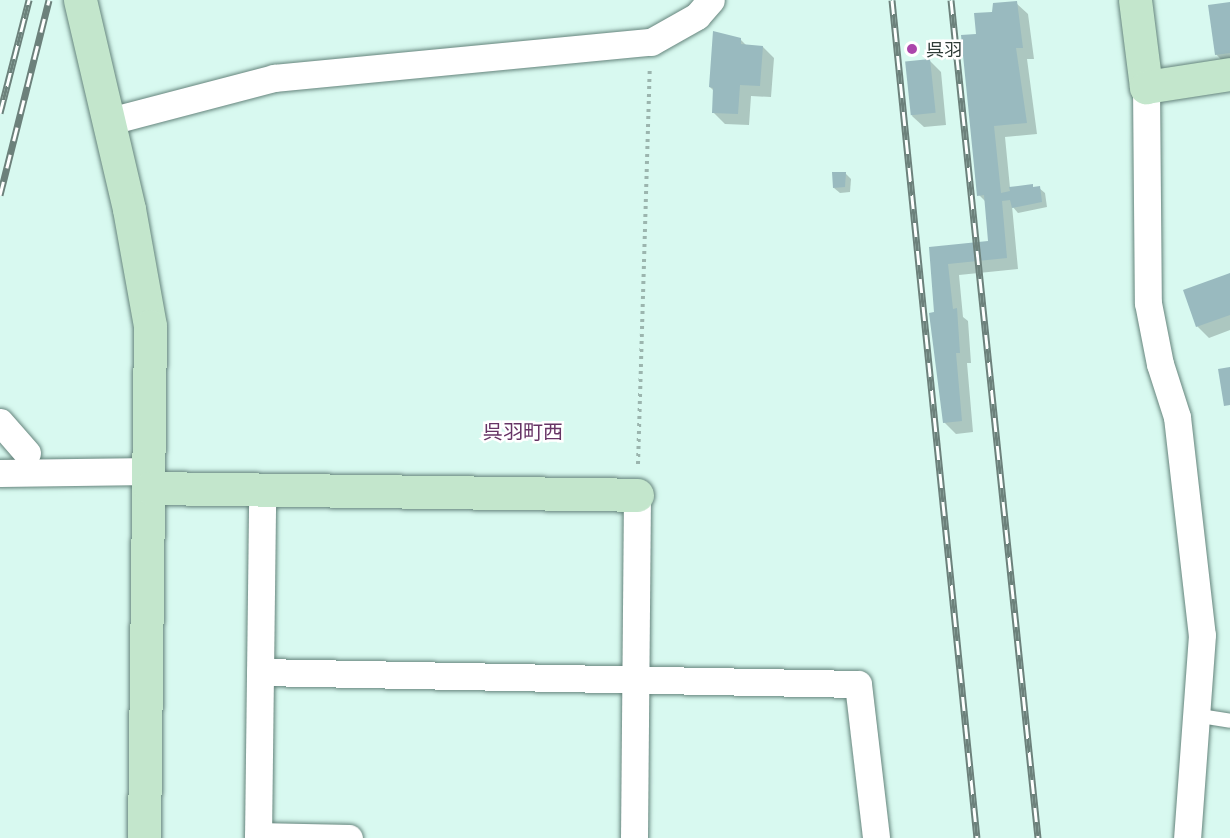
<!DOCTYPE html>
<meta charset="utf-8">
<style>
body{margin:0}
#map{position:relative;width:1230px;height:838px;overflow:hidden;background:#d8f9f0;font-family:"Noto Sans","Noto Sans JP",sans-serif}
div>[style]{position:absolute}
.shadow>*{inset:0;background:#0003}
.building>*{inset:0;background:#99babf;transform-origin:0 0}
.path>*{height:4px;margin-top:-2px;transform-origin:0;background:repeating-linear-gradient(90deg,#9bb5ae 0 3px,transparent 0 7.5px)}
.roads{filter:drop-shadow(0 0 2px #65847c) drop-shadow(0 0 2px #65847c)}
.lane>*{height:14px;margin:-7px;padding:0 7px;transform-origin:7px;border-radius:7px;background:#fff}
.street>*{height:27px;margin:-13.5px;padding:0 13.5px;transform-origin:13.5px;border-radius:13.5px;background:#fff}
.secondary>*{height:33px;margin:-16.5px;padding:0 16.5px;transform-origin:16.5px;border-radius:16.5px;background:#c3e6cc}
.rail>*{height:7px;margin-top:-3.5px;transform-origin:0;background:repeating-linear-gradient(90deg,#fff 0 14px,#6c817b 0 28px);box-sizing:border-box;border-block:2px solid #6c817b}
.dots>*{width:16px;height:16px;translate:-50% -50%;box-sizing:border-box;border:3px solid #fff;border-radius:50%}
span{translate:-50% -50%;white-space:nowrap;text-align:center;line-height:1.15;-webkit-text-stroke:5px #fff;paint-order:stroke}
.poi-label{font-size:18px;color:#2e3b37}
.left{translate:0 -50%;text-align:left}
.neighbourhood-label{font-size:20px;color:#663465}
</style>
<div id="map">
<div class="shadow">
<div style="clip-path:polygon(1016px 3px,1028px 14px,1034px 59px,1027px 59px,1037px 134px,1005px 137px,1010px 188px,1039px 188px,1045px 193px,1047px 207px,1018px 213px,1012px 206px,1018px 269px,959px 275px,963px 317px,968px 321px,971px 363px,967px 363px,973px 432px,956px 434px,944px 422px,930px 248px,989px 243px,987px 203px,979px 195px,978px 35px,994px 13px)"></div>
<div style="clip-path:polygon(1230px 3px,1230px 66px,1227px 66px,1216px 54px)"></div>
<div style="clip-path:polygon(740px 39px,747px 46px,763px 47px,774px 58px,771px 97px,751px 96px,749px 125px,725px 124px,713px 112px,714px 91px,710px 87px)"></div>
<div style="clip-path:polygon(929px 60px,941px 72px,946px 125px,924px 127px,912px 116px)"></div>
<div style="clip-path:polygon(845px 173px,851px 179px,850px 192px,840px 193px,834px 188px)"></div>
<div style="clip-path:polygon(1230px 275px,1230px 330px,1209px 338px,1197px 326px)"></div>
</div>
<div class="building">
<div style="clip-path:polygon(1017px 1px,1023px 48px,1016px 48px,1027px 123px,994px 126px,1001px 193px,1010px 191px,1009px 187px,1033px 184px,1033px 187px,1040px 186px,1042px 202px,1012px 208px,1010px 200px,1002px 201px,1007px 258px,948px 264px,953px 309px,957px 308px,960px 353px,956px 353px,962px 421px,943px 423px,929px 313px,934px 312px,929px 247px,988px 241px,984px 195px,977px 196px,961px 35px,976px 34px,974px 13px,992px 12px,993px 3px)"></div>
<div style="clip-path:polygon(1230px 2px,1230px 53px,1215px 55px,1208px 5px)"></div>
<div style="clip-path:polygon(713px 31px,741px 38px,741px 44px,763px 46px,760px 86px,740px 85px,738px 114px,712px 113px,713px 88px,709px 87px)"></div>
<div style="left:930px;top:59px;width:54px;height:25px;rotate:84deg"></div>
<div style="clip-path:polygon(832px 172px,846px 172px,845px 187px,833px 188px)"></div>
<div style="clip-path:polygon(1230px 273px,1230px 315px,1196px 327px,1183px 290px)"></div>
<div style="clip-path:polygon(1230px 367px,1230px 405px,1224px 406px,1218px 369px)"></div>
</div>
<div class="path">
<div style="left:638px;top:464px;width:395px;rotate:-88.3deg"></div>
</div>
<div class="roads">
<div class="lane">
<div style="left:1194px;top:715px;width:36px;rotate:9deg"></div>
</div>
<div class="street">
<div style="left:1146px;top:87px;width:216px;rotate:89.5deg"></div>
<div style="left:1148px;top:303px;width:62px;rotate:78.9deg"></div>
<div style="left:1160px;top:364px;width:56px;rotate:72.2deg"></div>
<div style="left:1177px;top:417px;width:219px;rotate:83.5deg"></div>
<div style="left:1202px;top:635px;width:204px;rotate:94.2deg"></div>
<div style="left:110px;top:121px;width:170px;rotate:-14.7deg"></div>
<div style="left:274px;top:78px;width:379px;rotate:-5.5deg"></div>
<div style="left:651px;top:42px;width:53px;rotate:-29.5deg"></div>
<div style="left:697px;top:16px;width:21px;rotate:-49deg"></div>
<div style="left:0;top:422px;width:41px;rotate:48.9deg"></div>
<div style="left:0;top:473px;width:151px;rotate:-0.8deg"></div>
<div style="left:260px;top:672px;width:598px;rotate:1.15deg"></div>
<div style="left:858px;top:684px;width:155px;rotate:83.3deg"></div>
<div style="left:258px;top:836px;width:91px;rotate:1.3deg"></div>
<div style="left:258px;top:838px;width:348px;rotate:-89.3deg"></div>
<div style="left:634px;top:838px;width:343px;rotate:-89.5deg"></div>
</div>
<div class="secondary">
<div style="left:80px;top:0;width:215px;rotate:76.8deg"></div>
<div style="left:129px;top:209px;width:119px;rotate:79.8deg"></div>
<div style="left:150px;top:326px;width:512px;rotate:90.67deg"></div>
<div style="left:1135px;top:0;width:88px;rotate:82.8deg"></div>
<div style="left:1146px;top:87px;width:85px;rotate:-8.8deg"></div>
<div style="left:150px;top:488px;width:487px;rotate:0.8deg"></div>
</div>
</div>
<div class="rail">
<div style="left:892px;top:0;width:842px;rotate:84.21deg"></div>
<div style="left:951px;top:0;width:843px;rotate:84.07deg"></div>
<div style="left:0;top:113px;width:117px;rotate:-75.6deg"></div>
<div style="left:0;top:195px;width:201px;rotate:-75.9deg"></div>
</div>
<div class="dots">
<div style="left:912px;top:49px;background:#ab46ab"></div>
</div>
<div class="poi-label">
<span class="left" style="left:926px;top:49px">呉羽</span>
</div>
<div class="neighbourhood-label">
<span style="left:523px;top:431px">呉羽町西</span>
</div>
</div>
